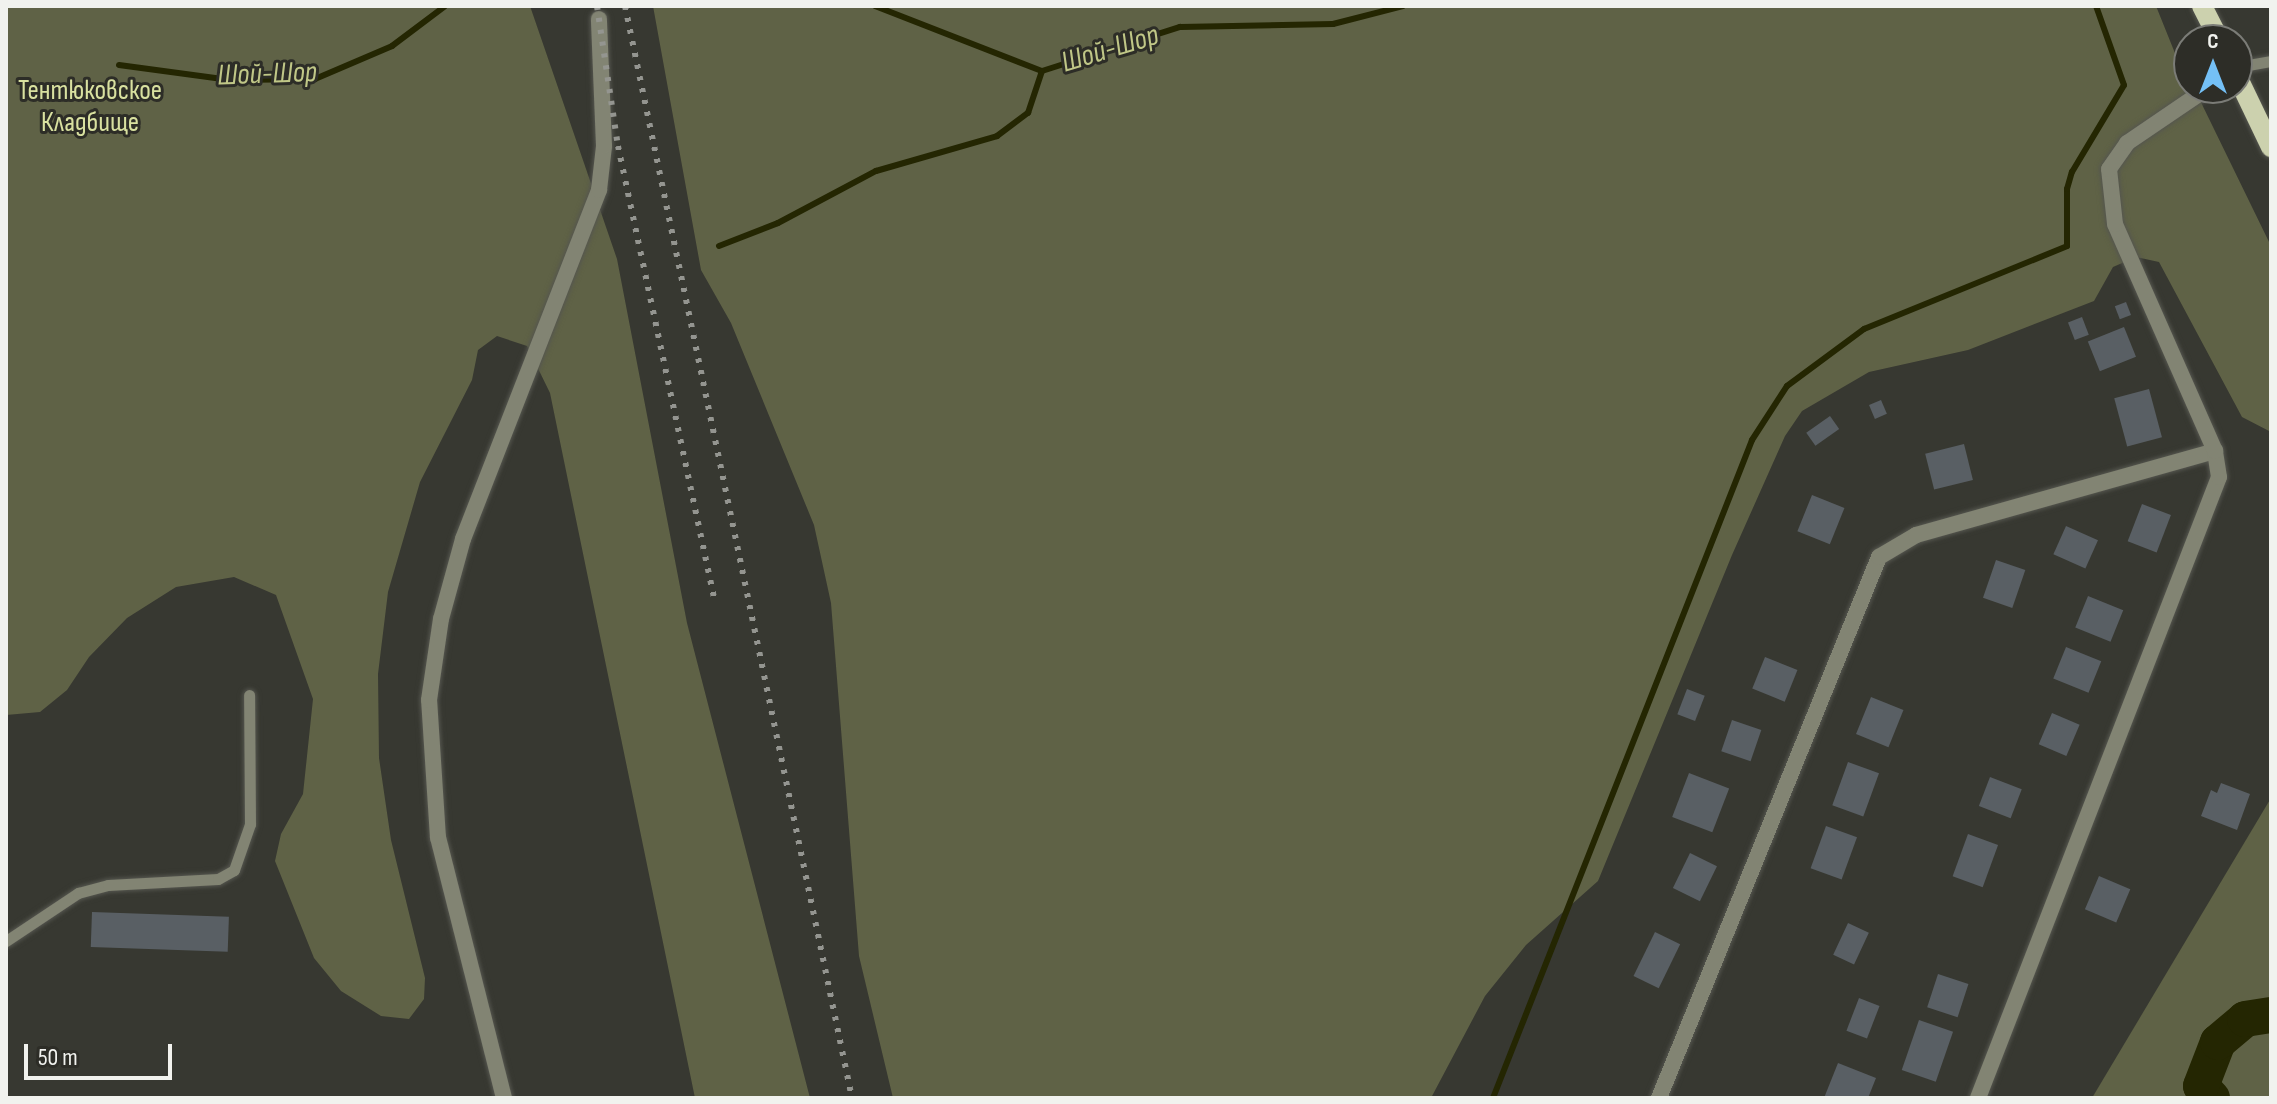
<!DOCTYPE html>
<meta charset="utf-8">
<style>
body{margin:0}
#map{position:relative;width:2277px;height:1104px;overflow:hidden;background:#373831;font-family:"Sofia Sans Condensed",sans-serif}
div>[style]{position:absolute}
.green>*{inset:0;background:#5f6246}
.stream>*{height:6px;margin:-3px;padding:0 3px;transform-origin:3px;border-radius:3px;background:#242602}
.river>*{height:36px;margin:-18px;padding:0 18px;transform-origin:18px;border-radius:18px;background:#242602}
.building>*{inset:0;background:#595f64;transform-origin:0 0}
.roads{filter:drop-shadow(0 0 2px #55564f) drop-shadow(0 0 2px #55564f)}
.service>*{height:11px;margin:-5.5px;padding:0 5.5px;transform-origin:5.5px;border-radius:5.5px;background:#828473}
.minor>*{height:16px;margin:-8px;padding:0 8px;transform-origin:8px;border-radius:8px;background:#828473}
.primary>*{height:20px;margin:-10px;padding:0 10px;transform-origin:10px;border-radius:10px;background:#ccd1ae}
.rail>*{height:6px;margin-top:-3px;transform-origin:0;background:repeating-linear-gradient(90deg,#949590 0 4px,transparent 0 12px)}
span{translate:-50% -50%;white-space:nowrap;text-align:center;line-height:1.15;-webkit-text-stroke:6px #2d2d27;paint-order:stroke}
.park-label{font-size:28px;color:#d9e1a0}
.water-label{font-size:30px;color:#c0c787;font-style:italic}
.frame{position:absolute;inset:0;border:8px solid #f1f2ee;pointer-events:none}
.north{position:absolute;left:2173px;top:24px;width:80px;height:80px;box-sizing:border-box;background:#2d2d27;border:2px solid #7b7c77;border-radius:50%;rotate:0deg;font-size:22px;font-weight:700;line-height:32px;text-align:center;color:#f1f2ee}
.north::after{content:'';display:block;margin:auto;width:28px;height:36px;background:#74c0f6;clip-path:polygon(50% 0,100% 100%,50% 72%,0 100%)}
.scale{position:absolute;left:24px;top:1044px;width:148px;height:36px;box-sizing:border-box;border:4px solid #f1f2ee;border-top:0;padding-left:10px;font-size:24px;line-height:28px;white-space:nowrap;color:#f1f2ee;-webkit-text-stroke:6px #2d2d27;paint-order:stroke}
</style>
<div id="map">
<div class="green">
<div style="clip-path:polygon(6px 6px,530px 6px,617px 259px,687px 623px,810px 1098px,695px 1098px,550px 393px,527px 346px,497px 336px,478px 350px,472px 380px,420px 482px,388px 592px,378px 674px,379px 758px,391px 840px,425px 978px,424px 999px,409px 1019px,381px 1016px,341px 991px,314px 958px,275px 861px,281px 834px,303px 794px,313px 699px,276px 595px,234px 577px,176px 587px,127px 618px,89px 657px,67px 690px,40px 712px,6px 715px)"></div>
<div style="clip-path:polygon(653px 6px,2156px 6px,2189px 88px,2194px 88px,2271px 246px,2271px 432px,2242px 417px,2159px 262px,2136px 257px,2113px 267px,2094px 301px,1968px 350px,1869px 372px,1802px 411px,1785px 436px,1732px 555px,1598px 881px,1526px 945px,1485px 996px,1431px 1098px,893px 1098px,859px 956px,831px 603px,814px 525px,731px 323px,701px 270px)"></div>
<div style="clip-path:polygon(2271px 798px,2271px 1098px,2092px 1098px)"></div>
</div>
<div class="stream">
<div style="left:875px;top:6px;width:179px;rotate:21.3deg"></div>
<div style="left:1042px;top:71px;width:145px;rotate:-17.7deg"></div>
<div style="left:1180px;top:27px;width:153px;rotate:-1.1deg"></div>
<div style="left:1333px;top:24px;width:72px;rotate:-14.4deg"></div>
<div style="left:119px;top:65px;width:112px;rotate:7.7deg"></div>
<div style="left:230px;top:80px;width:85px;rotate:-0.7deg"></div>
<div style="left:315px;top:79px;width:84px;rotate:-23.2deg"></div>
<div style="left:392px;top:46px;width:66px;rotate:-37deg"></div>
<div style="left:719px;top:246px;width:63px;rotate:-21.3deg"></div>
<div style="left:778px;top:223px;width:111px;rotate:-28deg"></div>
<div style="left:876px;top:171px;width:126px;rotate:-16.1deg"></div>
<div style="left:997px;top:136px;width:39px;rotate:-37deg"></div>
<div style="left:1028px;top:113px;width:44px;rotate:-71.6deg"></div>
<div style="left:1493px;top:1098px;width:707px;rotate:-68.51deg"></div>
<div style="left:1752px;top:440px;width:64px;rotate:-57.1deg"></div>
<div style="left:1787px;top:386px;width:96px;rotate:-36.5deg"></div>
<div style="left:1864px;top:329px;width:219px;rotate:-22.2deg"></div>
<div style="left:2067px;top:246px;width:57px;rotate:-90deg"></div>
<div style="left:2067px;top:189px;width:18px;rotate:-74deg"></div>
<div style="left:2072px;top:172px;width:101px;rotate:-59.1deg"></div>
<div style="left:2124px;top:85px;width:84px;rotate:-109.5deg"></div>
</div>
<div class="river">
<div style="left:2212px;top:1098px;width:16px;rotate:-133deg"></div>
<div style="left:2201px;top:1086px;width:47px;rotate:-68.9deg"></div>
<div style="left:2218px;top:1042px;width:35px;rotate:-40deg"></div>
<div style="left:2245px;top:1019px;width:26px;rotate:-9deg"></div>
</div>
<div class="building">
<div style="left:2126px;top:302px;width:14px;height:12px;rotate:69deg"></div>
<div style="left:2082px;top:317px;width:19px;height:15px;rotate:69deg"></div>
<div style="left:2124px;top:327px;width:32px;height:39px;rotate:68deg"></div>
<div style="left:2149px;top:389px;width:50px;height:36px;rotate:75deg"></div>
<div style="left:1881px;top:400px;width:15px;height:13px;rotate:67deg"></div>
<div style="left:1830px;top:416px;width:16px;height:29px;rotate:55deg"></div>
<div style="left:1964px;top:444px;width:37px;height:40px;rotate:76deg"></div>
<div style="left:1812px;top:495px;width:35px;height:39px;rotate:22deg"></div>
<div style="left:2142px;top:504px;width:31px;height:40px;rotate:21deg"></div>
<div style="left:2066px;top:526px;width:35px;height:31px;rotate:24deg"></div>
<div style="left:1996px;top:560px;width:31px;height:40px;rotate:19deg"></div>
<div style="left:2088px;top:596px;width:38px;height:34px;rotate:22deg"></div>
<div style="left:2066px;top:647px;width:38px;height:34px;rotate:22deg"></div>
<div style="left:1765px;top:657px;width:35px;height:34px;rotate:22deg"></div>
<div style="left:1687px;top:689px;width:19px;height:27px;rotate:21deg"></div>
<div style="left:1871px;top:697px;width:35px;height:40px;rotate:22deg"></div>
<div style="left:2052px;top:713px;width:30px;height:34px;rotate:23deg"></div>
<div style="left:1732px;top:720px;width:31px;height:33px;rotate:19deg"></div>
<div style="left:1848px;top:762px;width:33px;height:46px;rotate:20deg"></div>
<div style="left:1689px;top:773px;width:43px;height:47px;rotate:21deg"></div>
<div style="left:1990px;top:777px;width:34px;height:31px;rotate:21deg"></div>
<div style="clip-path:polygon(2221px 783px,2250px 794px,2237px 830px,2201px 816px,2211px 790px,2217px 793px)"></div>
<div style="left:1826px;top:826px;width:33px;height:45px;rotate:20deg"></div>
<div style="left:1968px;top:834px;width:32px;height:45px;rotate:20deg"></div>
<div style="left:1690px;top:853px;width:30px;height:39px;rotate:26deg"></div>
<div style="left:2099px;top:876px;width:34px;height:36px;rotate:23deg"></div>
<div style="left:92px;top:912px;width:137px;height:35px;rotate:2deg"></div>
<div style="left:1848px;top:923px;width:23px;height:35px;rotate:25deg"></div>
<div style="left:1655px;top:932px;width:28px;height:49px;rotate:26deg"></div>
<div style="left:1938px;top:974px;width:32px;height:35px;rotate:18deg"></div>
<div style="left:1859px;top:998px;width:22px;height:35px;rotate:21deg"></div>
<div style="left:1919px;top:1020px;width:36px;height:53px;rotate:19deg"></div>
<div style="clip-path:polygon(1838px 1063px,1876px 1078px,1868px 1098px,1824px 1098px)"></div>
</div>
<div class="roads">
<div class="service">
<div style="left:2237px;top:67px;width:35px;rotate:-10deg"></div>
<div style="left:6px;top:941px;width:87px;rotate:-33.7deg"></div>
<div style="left:78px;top:893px;width:31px;rotate:-15deg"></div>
<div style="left:108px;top:885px;width:110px;rotate:-3.1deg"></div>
<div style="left:218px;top:879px;width:18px;rotate:-29deg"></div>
<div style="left:234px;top:870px;width:49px;rotate:-70.8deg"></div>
<div style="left:250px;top:824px;width:129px;rotate:-90.4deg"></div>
</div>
<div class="minor">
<div style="left:504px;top:1098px;width:268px;rotate:-104.2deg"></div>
<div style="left:438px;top:838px;width:138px;rotate:-93.7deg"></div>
<div style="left:429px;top:700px;width:82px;rotate:-81.6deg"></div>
<div style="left:441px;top:619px;width:83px;rotate:-74.6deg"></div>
<div style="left:463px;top:539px;width:375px;rotate:-68.7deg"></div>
<div style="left:599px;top:190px;width:44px;rotate:-83.5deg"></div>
<div style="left:604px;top:146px;width:127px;rotate:-92.3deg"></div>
<div style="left:1659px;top:1098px;width:584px;rotate:-67.87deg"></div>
<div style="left:1879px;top:557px;width:43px;rotate:-30.7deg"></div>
<div style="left:1916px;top:535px;width:311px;rotate:-15.7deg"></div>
<div style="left:1978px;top:1098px;width:666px;rotate:-68.79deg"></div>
<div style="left:2219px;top:477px;width:26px;rotate:-99deg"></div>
<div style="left:2215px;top:451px;width:248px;rotate:-113.8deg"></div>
<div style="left:2115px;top:224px;width:55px;rotate:-96.2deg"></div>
<div style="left:2109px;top:169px;width:32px;rotate:-55deg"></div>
<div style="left:2127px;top:143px;width:98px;rotate:-34.2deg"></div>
</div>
<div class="primary">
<div style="left:2202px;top:6px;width:38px;rotate:63deg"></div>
<div style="left:2237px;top:76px;width:79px;rotate:64.4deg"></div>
</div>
</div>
<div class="rail">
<div style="left:597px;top:6px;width:142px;rotate:81.5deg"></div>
<div style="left:618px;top:146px;width:465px;rotate:78deg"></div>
<div style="left:625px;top:6px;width:1115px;rotate:78.26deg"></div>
</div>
<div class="park-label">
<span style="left:90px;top:107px">Тентюковское<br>Кладбище</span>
</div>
<div class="water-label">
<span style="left:1110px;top:49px;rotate:-17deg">Шой-Шор</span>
<span style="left:267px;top:74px;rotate:-2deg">Шой-Шор</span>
</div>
<div class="frame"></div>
<div class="north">С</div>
<div class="scale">50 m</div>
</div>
